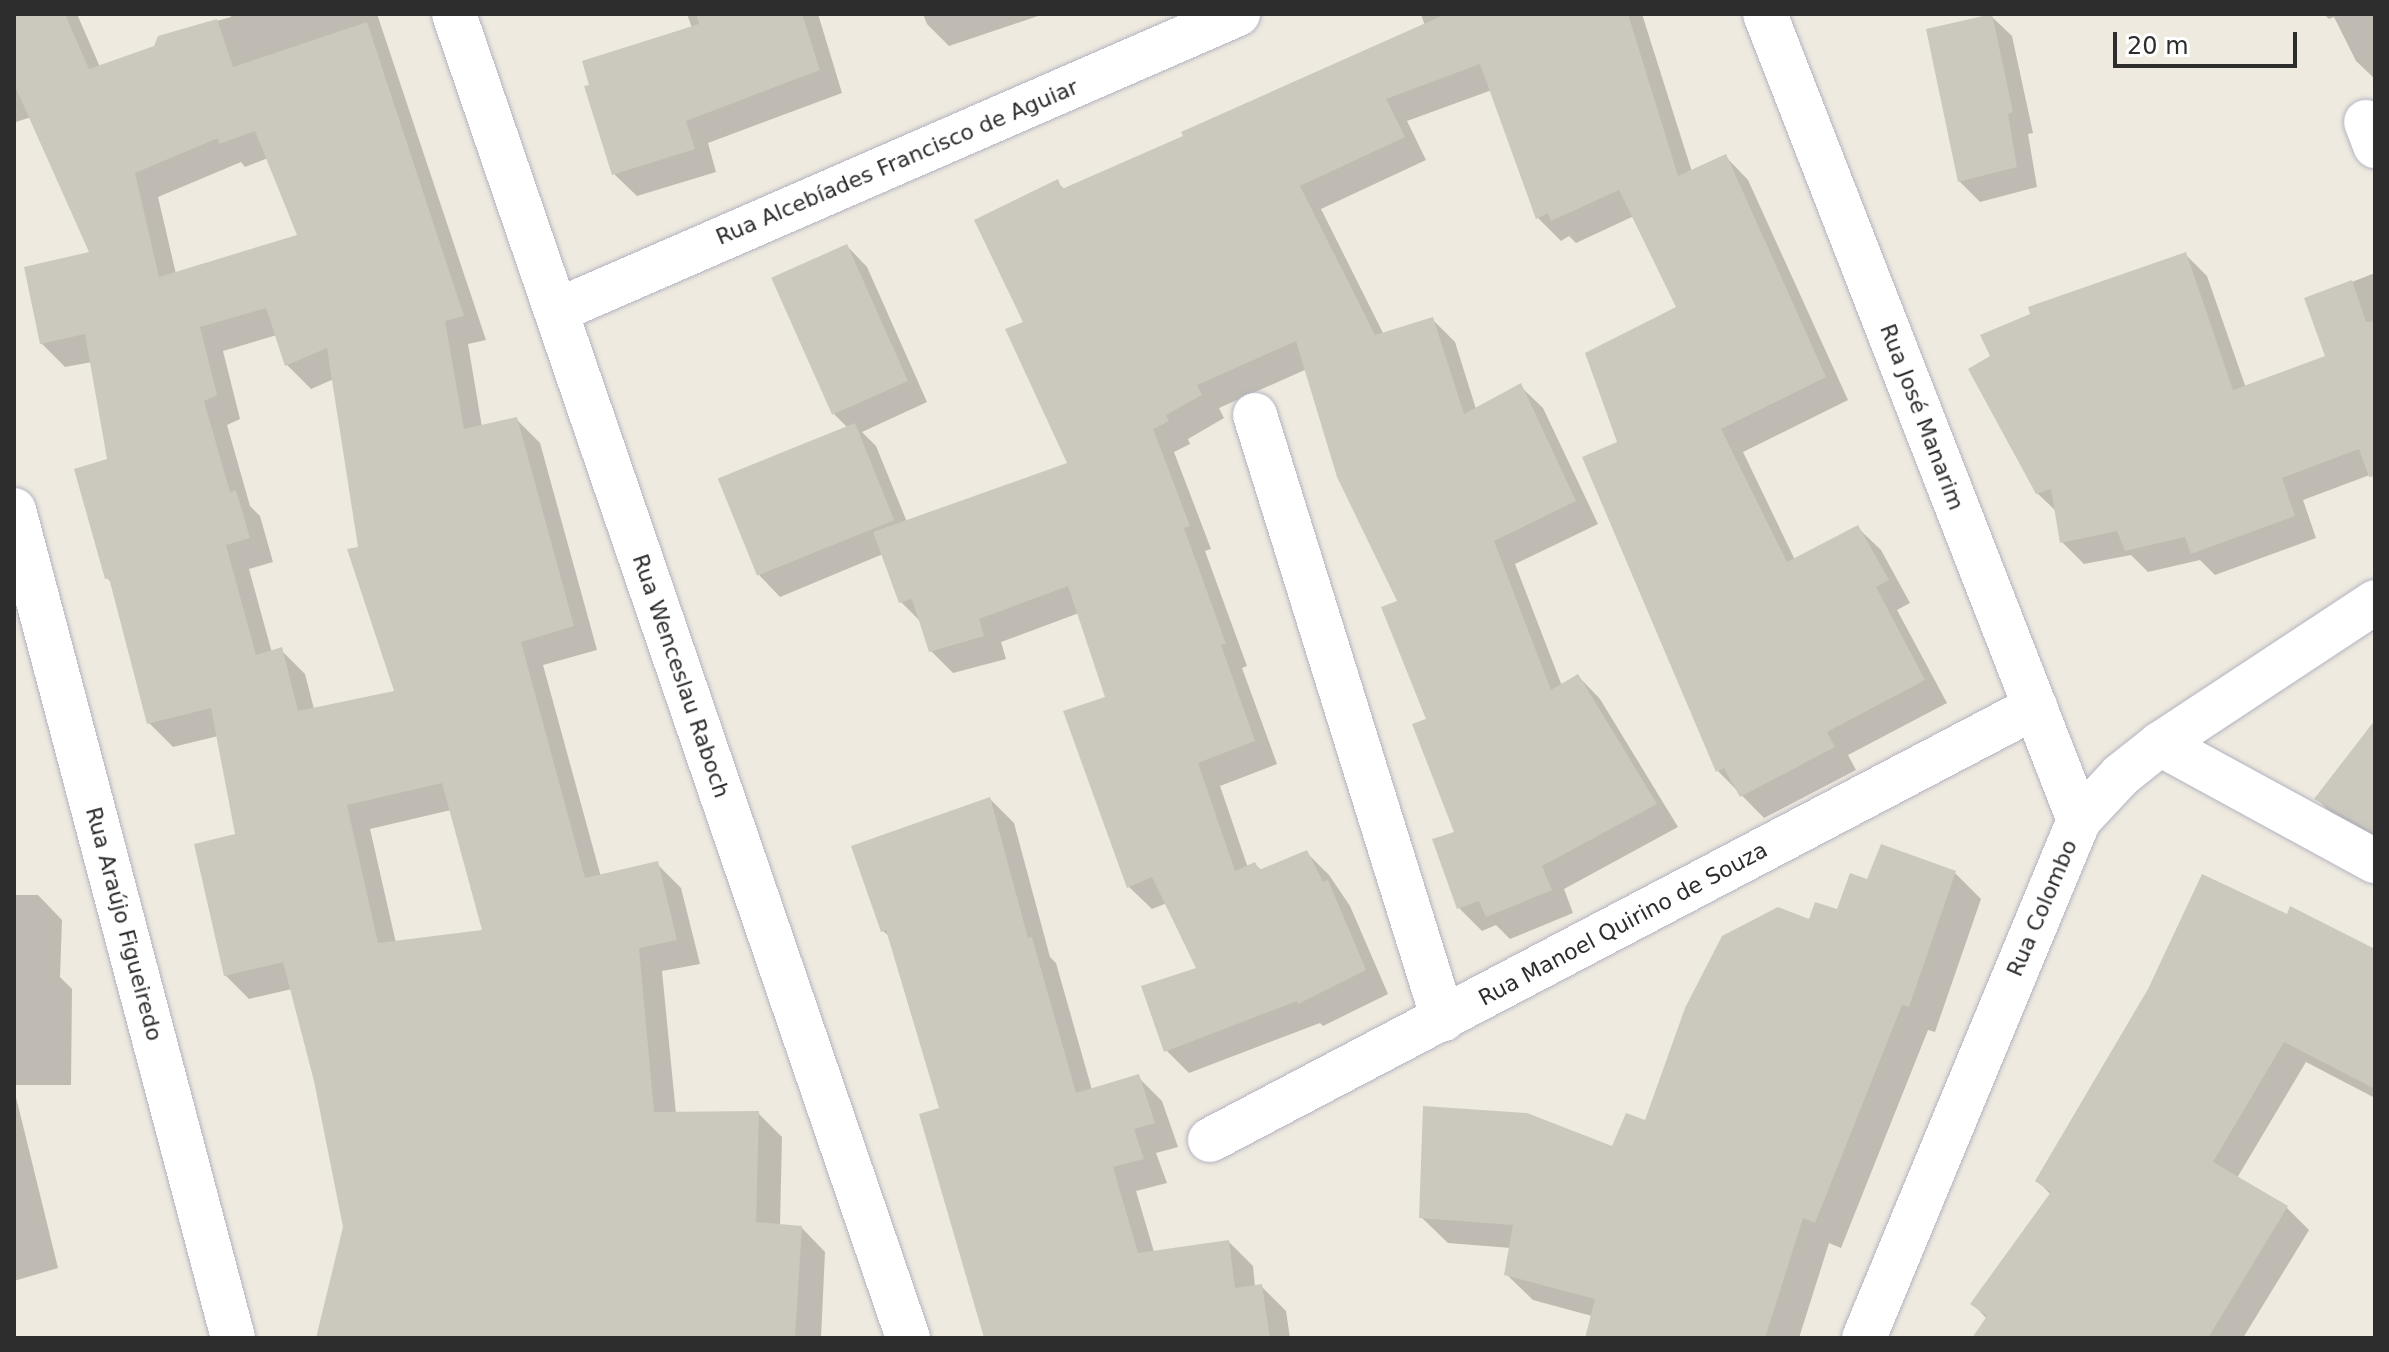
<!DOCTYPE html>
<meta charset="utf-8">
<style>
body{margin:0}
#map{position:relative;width:2389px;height:1352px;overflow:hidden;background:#efeadf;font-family:"DejaVu Sans",sans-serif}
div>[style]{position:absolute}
.shadow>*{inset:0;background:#0003}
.building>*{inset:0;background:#cbc8bd;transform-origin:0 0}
.roads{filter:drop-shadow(0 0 2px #b3b3c1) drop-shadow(0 0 2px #b3b3c1)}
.street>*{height:44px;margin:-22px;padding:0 22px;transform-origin:22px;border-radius:22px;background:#fff}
.secondary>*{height:44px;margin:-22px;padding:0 22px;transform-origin:22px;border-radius:22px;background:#fff}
span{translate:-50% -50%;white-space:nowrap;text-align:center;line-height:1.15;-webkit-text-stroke:7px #fff;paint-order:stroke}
.street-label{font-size:22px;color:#2d2d2d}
.frame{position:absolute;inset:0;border:16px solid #2d2d2d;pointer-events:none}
.scale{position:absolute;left:2113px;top:32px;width:184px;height:36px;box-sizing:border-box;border:4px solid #2d2d2d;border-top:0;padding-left:10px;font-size:24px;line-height:28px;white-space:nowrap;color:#2d2d2d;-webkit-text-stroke:6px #fff;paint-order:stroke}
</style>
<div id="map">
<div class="shadow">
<div style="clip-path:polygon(evenodd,14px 14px,77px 14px,100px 67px,156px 47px,159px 37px,231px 17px,230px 14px,377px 14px,486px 340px,468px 344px,482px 427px,516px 419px,540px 443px,597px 650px,543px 665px,601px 877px,657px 864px,681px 888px,700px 964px,662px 971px,676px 1114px,758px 1113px,782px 1137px,780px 1226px,801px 1227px,825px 1252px,821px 1338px,318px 1338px,345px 1228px,316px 1080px,292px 989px,249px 999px,225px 975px,238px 836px,218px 736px,173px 747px,149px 723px,112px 583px,107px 578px,110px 461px,92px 362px,65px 367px,41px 343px,92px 254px,31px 117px,16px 122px,14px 120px,14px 14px,268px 158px,300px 236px,176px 274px,158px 197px,241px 162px,245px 167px,268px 158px,14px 14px,277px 335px,287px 365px,311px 389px,334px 379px,360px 549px,396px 692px,314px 709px,305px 674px,281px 650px,272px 653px,249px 569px,273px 562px,260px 516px,250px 506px,227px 425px,240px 419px,223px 351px,277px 335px,14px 14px,451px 810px,485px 932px,396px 943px,370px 829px,451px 810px)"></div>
<div style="clip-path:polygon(687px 14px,818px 14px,842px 93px,708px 143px,716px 172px,637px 196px,614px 174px,692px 28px)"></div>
<div style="clip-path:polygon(923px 14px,1044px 14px,949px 46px,927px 24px)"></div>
<div style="clip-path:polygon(1421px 14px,1642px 14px,1692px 172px,1726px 157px,1748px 180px,1848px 400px,1743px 452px,1795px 560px,1858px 528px,1881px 550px,1910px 603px,1897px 610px,1947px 703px,1848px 755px,1856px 770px,1764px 818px,1718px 771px,1620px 443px,1678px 307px,1634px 216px,1576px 243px,1569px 236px,1561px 241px,1538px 218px,1492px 90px,1407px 121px,1426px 160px,1321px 209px,1384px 335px,1432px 319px,1455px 342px,1476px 409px,1520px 386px,1543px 408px,1598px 524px,1515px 564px,1562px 686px,1578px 676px,1600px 699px,1678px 827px,1564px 889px,1573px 913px,1510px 939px,1496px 925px,1482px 931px,1459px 908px,1457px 833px,1399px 602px,1307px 369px,1219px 408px,1224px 418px,1188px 439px,1190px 444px,1174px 452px,1211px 549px,1205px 551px,1247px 666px,1242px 668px,1277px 764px,1220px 786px,1248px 868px,1255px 864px,1262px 871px,1306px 852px,1329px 875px,1350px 906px,1388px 994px,1323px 1026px,1320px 1023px,1189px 1073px,1166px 1050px,1199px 970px,1167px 903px,1152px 909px,1129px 887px,1107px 699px,1079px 613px,1001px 642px,1006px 659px,953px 673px,930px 650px,922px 623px,900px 601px,883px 554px,780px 597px,760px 576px,721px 482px,848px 428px,834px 414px,847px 246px,867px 267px,927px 402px,862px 432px,876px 446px,907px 522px,1070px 464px,1026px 323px,1057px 182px,1065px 190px,1186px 137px,1425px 26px)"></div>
<div style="clip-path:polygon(2324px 14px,2375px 14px,2375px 79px,2356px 61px,2334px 17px,2329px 19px)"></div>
<div style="clip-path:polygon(1991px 16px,2012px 36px,2033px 133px,2028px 134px,2037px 187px,1980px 202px,1959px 181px)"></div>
<div style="clip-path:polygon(2185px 254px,2207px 276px,2246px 388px,2327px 357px,2306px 300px,2375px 273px,2375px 473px,2303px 500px,2316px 538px,2215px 575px,2200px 560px,2148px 572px,2131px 555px,2084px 564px,2062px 542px,2057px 512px,2037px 493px)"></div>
<div style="clip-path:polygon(2375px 723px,2375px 840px,2337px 819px,2317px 799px)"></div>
<div style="clip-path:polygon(990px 799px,1014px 823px,1050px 957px,1056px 963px,1092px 1090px,1138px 1077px,1162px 1101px,1178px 1147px,1156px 1153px,1167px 1183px,1136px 1191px,1154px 1252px,1229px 1242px,1253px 1266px,1255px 1287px,1261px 1286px,1286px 1311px,1290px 1338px,985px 1338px,942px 1109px,891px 938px,883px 931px)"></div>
<div style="clip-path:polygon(1955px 873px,1981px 899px,1935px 1032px,1928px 1030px,1841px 1248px,1829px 1243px,1799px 1338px,1587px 1338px,1592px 1316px,1533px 1300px,1506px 1274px,1511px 1248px,1448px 1243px,1421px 1217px,1613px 1148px,1646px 1123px,1810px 921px,1838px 912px,1869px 882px)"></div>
<div style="clip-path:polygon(14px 895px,38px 895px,62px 920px,60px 977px,72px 989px,71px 1085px,14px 1085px)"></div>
<div style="clip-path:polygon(2375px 957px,2375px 1098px,2306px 1062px,2237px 1178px,2287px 1208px,2309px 1230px,2243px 1338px,1974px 1338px,1987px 1319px,1973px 1304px,2051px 1195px,2038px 1181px)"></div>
<div style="clip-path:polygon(14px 1089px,58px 1268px,14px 1281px)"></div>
</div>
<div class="building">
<div style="clip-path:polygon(evenodd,14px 14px,65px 14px,89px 69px,154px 46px,158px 36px,217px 19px,233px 67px,367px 22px,464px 316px,445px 321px,464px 429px,517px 417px,574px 626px,521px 642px,585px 878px,658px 861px,677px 940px,639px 948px,654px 1112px,759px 1111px,756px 1222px,802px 1226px,795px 1338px,316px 1338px,343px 1227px,314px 1081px,283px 962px,224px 976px,194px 844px,235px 834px,211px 708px,147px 724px,109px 578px,105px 579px,74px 469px,107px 459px,85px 334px,40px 344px,24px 267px,89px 252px,14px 84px,14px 14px,255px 131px,297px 235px,159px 277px,135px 173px,218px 138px,219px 144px,255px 131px,14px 14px,266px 308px,285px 366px,327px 348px,358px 547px,347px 549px,394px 691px,298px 711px,282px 647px,256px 655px,226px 545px,250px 538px,236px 490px,230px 492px,204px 401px,217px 395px,200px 327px,266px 308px,14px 14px,442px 783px,482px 930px,378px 943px,347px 805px,442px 783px)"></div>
<div style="clip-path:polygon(696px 14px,802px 14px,820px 70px,686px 121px,695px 149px,612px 175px,584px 86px,589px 85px,582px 61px,699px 24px)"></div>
<div style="clip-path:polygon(1446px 14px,1628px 14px,1678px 176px,1726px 154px,1826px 377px,1721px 429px,1787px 562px,1858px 525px,1889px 580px,1876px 587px,1925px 680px,1827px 732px,1835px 747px,1740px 797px,1724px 768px,1716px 772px,1582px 457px,1617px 442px,1585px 353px,1676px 307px,1619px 190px,1551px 221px,1548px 213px,1536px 219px,1480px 64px,1386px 99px,1405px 137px,1300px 186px,1375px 335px,1433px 317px,1464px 414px,1521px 383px,1576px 501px,1494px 541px,1551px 690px,1578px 674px,1657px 804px,1542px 866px,1552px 890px,1486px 917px,1479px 901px,1457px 909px,1432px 839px,1454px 832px,1412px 724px,1426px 719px,1381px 607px,1397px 601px,1337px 477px,1296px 341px,1197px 385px,1202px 395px,1166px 415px,1169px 421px,1153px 429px,1190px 526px,1184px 528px,1226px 644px,1221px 645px,1255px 741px,1198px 763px,1235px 871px,1255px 862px,1259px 870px,1307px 850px,1323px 882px,1328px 880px,1366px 970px,1298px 1004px,1297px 1001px,1164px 1052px,1141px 986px,1196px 968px,1152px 877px,1127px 888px,1063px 711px,1105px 697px,1068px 586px,979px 619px,984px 636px,929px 652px,912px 599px,899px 603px,873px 532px,1067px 463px,1005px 329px,1023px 322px,974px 220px,1058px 179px,1062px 189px,1183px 136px,1181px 132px)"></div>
<div style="clip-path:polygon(1992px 14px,2013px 112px,2008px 114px,2017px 167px,1958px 182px,1926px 29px)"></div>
<div style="left:847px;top:244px;width:150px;height:83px;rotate:66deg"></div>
<div style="clip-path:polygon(2186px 252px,2233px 390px,2325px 356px,2304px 298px,2352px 280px,2366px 322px,2375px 321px,2375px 476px,2369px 477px,2359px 449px,2282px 478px,2295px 516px,2191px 554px,2185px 537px,2125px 551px,2117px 531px,2060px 543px,2051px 489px,2036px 494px,1968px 369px,1990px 356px,1980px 335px,2030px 314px,2028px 307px)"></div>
<div style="left:855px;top:423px;width:105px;height:148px;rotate:68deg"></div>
<div style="clip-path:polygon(2375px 720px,2375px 833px,2314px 799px)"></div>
<div style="clip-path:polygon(990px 797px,1028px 938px,1032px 937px,1076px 1093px,1139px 1074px,1155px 1123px,1134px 1129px,1144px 1159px,1113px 1167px,1138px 1253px,1229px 1240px,1235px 1288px,1262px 1284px,1270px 1338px,984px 1338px,919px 1114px,939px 1108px,886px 930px,881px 932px,851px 846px)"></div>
<div style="clip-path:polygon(1881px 844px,1956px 871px,1909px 1007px,1902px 1005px,1815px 1223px,1803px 1218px,1765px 1338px,1585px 1338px,1595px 1299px,1504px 1275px,1513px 1225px,1419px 1218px,1423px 1106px,1527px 1113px,1612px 1146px,1626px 1113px,1645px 1120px,1685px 1008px,1722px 936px,1778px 907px,1809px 919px,1815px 902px,1837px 909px,1850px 873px,1867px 879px)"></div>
<div style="clip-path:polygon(2202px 874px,2287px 914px,2290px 906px,2375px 949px,2375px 1089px,2284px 1042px,2213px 1162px,2288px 1206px,2208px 1338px,1972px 1338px,1987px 1316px,1970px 1304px,2051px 1192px,2035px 1181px,2148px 989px)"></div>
</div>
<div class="roads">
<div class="street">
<div style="left:1765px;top:14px;width:865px;rotate:68.72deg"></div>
<div style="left:2366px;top:122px;width:26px;rotate:69deg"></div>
<div style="left:556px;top:311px;width:744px;rotate:-23.53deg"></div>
<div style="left:1255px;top:415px;width:633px;rotate:72.71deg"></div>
<div style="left:14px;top:510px;width:856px;rotate:75.18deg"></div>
<div style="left:2160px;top:744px;width:245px;rotate:28.6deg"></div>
<div style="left:1210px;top:1140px;width:932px;rotate:-27.69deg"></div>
</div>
<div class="secondary">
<div style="left:454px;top:14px;width:1400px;rotate:71.07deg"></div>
<div style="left:1864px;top:1338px;width:561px;rotate:-67.46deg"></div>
<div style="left:2079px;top:820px;width:62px;rotate:-47deg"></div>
<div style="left:2121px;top:775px;width:50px;rotate:-38.5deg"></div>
<div style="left:2160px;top:744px;width:258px;rotate:-33.4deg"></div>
</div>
</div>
<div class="street-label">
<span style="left:897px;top:162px;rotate:-23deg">Rua Alcebíades Francisco de Aguiar</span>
<span style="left:1922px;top:417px;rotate:69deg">Rua José Manarim</span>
<span style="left:681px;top:676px;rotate:71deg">Rua Wenceslau Raboch</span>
<span style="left:2042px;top:908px;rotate:-67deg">Rua Colombo</span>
<span style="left:124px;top:924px;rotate:75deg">Rua Araújo Figueiredo</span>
<span style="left:1623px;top:924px;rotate:-28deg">Rua Manoel Quirino de Souza</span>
</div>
<div class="frame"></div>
<div class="scale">20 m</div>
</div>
